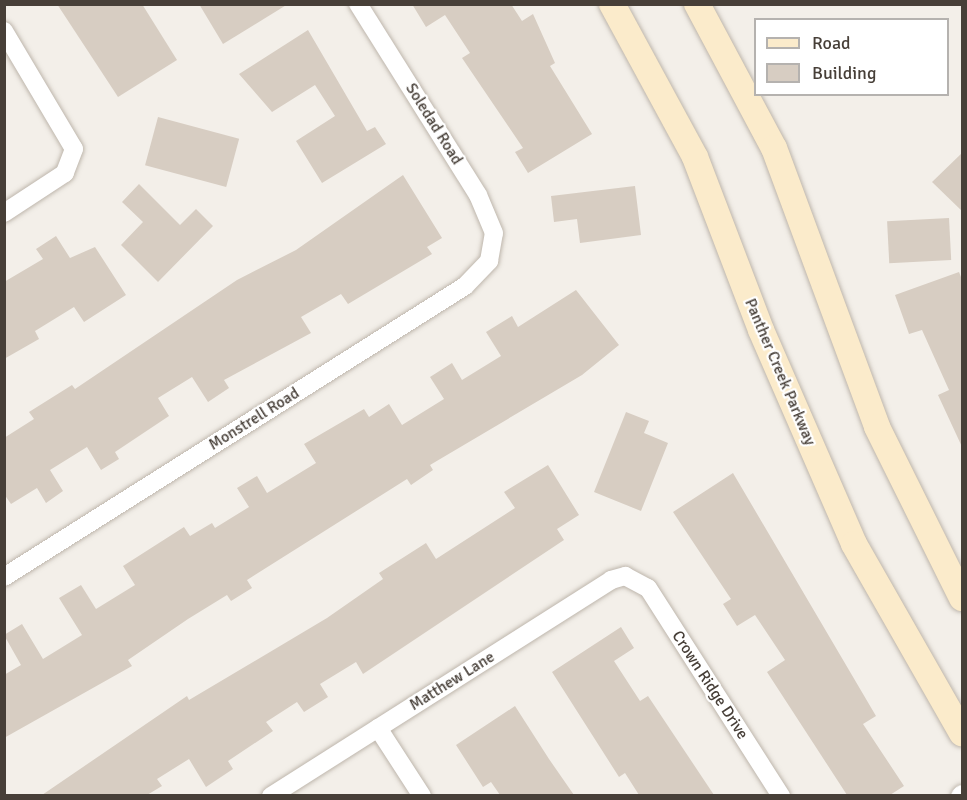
<!DOCTYPE html>
<style>
body{margin:0}
#map{position:relative;width:967px;height:800px;overflow:hidden;background:#f3efe9;font-family:Signika,sans-serif}
div>[style]{position:absolute}
.building>*{inset:0;background:#d7cdc2;transform-origin:0 0}
.roads{filter:drop-shadow(0 0 2px #beb6ac) drop-shadow(0 0 2px #beb6ac)}
.street>*{height:18px;margin:-9px;padding:0 9px;transform-origin:9px;border-radius:9px;background:#fff}
.secondary>*{height:26px;margin:-13px;padding:0 13px;transform-origin:13px;border-radius:13px;background:#fbebcb}
span{translate:-50% -50%;white-space:nowrap;text-align:center;line-height:1.15;-webkit-text-stroke:4.5px #fff;paint-order:stroke}
.street-label{font-size:16px;color:#473f38}
.frame{position:absolute;inset:0;border:6px solid #473f38;pointer-events:none}
.legend{position:absolute;left:754px;top:18px;width:195px;height:78px;box-sizing:border-box;background:#fff;border:2px solid #b5b2af;margin:0;padding:8px 10px;list-style:none;font-size:18px;color:#473f38}
.legend li{display:flex;align-items:center;gap:12px;height:30px}
.legend b{width:30px;border:2px solid #b5b2af}
</style>
<div id="map">
<div class="building">
<div style="clip-path:polygon(57px 4px,142px 4px,177px 60px,118px 97px)"></div>
<div style="clip-path:polygon(199px 4px,288px 4px,223px 44px)"></div>
<div style="clip-path:polygon(412px 4px,511px 4px,522px 21px,533px 14px,555px 63px,550px 66px,592px 134px,528px 173px,515px 152px,523px 148px,462px 58px,470px 53px,445px 15px,426px 27px)"></div>
<div style="clip-path:polygon(308px 30px,367px 131px,375px 127px,386px 144px,322px 183px,296px 141px,335px 116px,315px 85px,272px 112px,239px 74px)"></div>
<div style="left:158px;top:117px;width:84px;height:50px;rotate:15deg"></div>
<div style="clip-path:polygon(963px 152px,963px 212px,932px 182px)"></div>
<div style="clip-path:polygon(403px 175px,442px 238px,427px 247px,432px 254px,348px 304px,341px 294px,301px 317px,311px 333px,224px 380px,229px 388px,208px 402px,192px 377px,158px 398px,169px 416px,115px 452px,119px 459px,101px 470px,87px 447px,50px 470px,63px 491px,46px 503px,37px 488px,11px 504px,4px 494px,4px 438px,34px 419px,29px 412px,72px 385px,75px 389px,237px 280px,296px 250px)"></div>
<div style="clip-path:polygon(139px 184px,180px 225px,196px 209px,213px 226px,158px 282px,121px 245px,143px 222px,122px 202px)"></div>
<div style="clip-path:polygon(635px 186px,641px 235px,580px 243px,577px 219px,554px 222px,551px 196px)"></div>
<div style="left:949px;top:218px;width:42px;height:62px;rotate:87deg"></div>
<div style="clip-path:polygon(56px 236px,70px 258px,95px 247px,126px 295px,84px 322px,74px 307px,35px 331px,39px 339px,4px 359px,4px 282px,43px 259px,36px 249px)"></div>
<div style="clip-path:polygon(959px 272px,963px 282px,963px 449px,938px 395px,949px 390px,922px 330px,909px 334px,895px 295px)"></div>
<div style="clip-path:polygon(576px 290px,619px 345px,582px 375px,430px 465px,433px 470px,411px 485px,407px 479px,247px 580px,252px 588px,231px 601px,227px 595px,188px 619px,128px 660px,132px 666px,4px 738px,4px 675px,21px 665px,4px 635px,22px 624px,43px 659px,82px 635px,59px 598px,81px 585px,96px 609px,135px 585px,123px 566px,184px 527px,190px 536px,212px 523px,215px 528px,249px 507px,237px 488px,257px 476px,267px 493px,316px 463px,304px 444px,364px 409px,369px 417px,389px 404px,402px 425px,444px 399px,430px 377px,452px 363px,462px 380px,501px 356px,486px 332px,512px 316px,518px 327px)"></div>
<div style="clip-path:polygon(626px 412px,649px 421px,644px 433px,668px 443px,641px 511px,594px 492px)"></div>
<div style="clip-path:polygon(548px 465px,579px 515px,557px 529px,564px 540px,363px 674px,356px 662px,320px 684px,328px 697px,304px 712px,297px 702px,266px 722px,273px 731px,228px 761px,233px 769px,206px 787px,189px 759px,157px 779px,162px 786px,147px 795px,42px 795px,187px 696px,189px 700px,327px 618px,383px 579px,379px 573px,426px 543px,436px 559px,515px 508px,504px 492px)"></div>
<div style="clip-path:polygon(733px 473px,876px 716px,863px 724px,904px 786px,890px 795px,847px 795px,767px 672px,785px 660px,755px 615px,737px 626px,723px 604px,731px 599px,673px 512px)"></div>
<div style="clip-path:polygon(621px 627px,634px 648px,614px 661px,640px 701px,648px 696px,714px 795px,639px 795px,625px 773px,619px 777px,552px 672px)"></div>
<div style="clip-path:polygon(515px 706px,549px 759px,574px 795px,500px 795px,491px 782px,483px 787px,456px 745px)"></div>
</div>
<div class="roads">
<div class="street">
<div style="left:4px;top:31px;width:137px;rotate:59.3deg"></div>
<div style="left:74px;top:149px;width:26px;rotate:111deg"></div>
<div style="left:65px;top:173px;width:73px;rotate:146.7deg"></div>
<div style="left:4px;top:577px;width:545px;rotate:-32.26deg"></div>
<div style="left:465px;top:286px;width:35px;rotate:-46deg"></div>
<div style="left:489px;top:261px;width:28px;rotate:-80deg"></div>
<div style="left:494px;top:233px;width:41px;rotate:-112.8deg"></div>
<div style="left:478px;top:195px;width:226px;rotate:-122.1deg"></div>
<div style="left:378px;top:728px;width:81px;rotate:57.1deg"></div>
<div style="left:271px;top:796px;width:403px;rotate:-32.4deg"></div>
<div style="left:611px;top:580px;width:15px;rotate:-16deg"></div>
<div style="left:625px;top:576px;width:26px;rotate:28deg"></div>
<div style="left:648px;top:588px;width:247px;rotate:57.4deg"></div>
<div style="left:960px;top:796px;width:3px;rotate:-45deg"></div>
</div>
<div class="secondary">
<div style="left:612px;top:4px;width:174px;rotate:61.5deg"></div>
<div style="left:695px;top:157px;width:185px;rotate:69.1deg"></div>
<div style="left:761px;top:330px;width:233px;rotate:66.5deg"></div>
<div style="left:854px;top:544px;width:218px;rotate:60.3deg"></div>
<div style="left:697px;top:4px;width:163px;rotate:61.9deg"></div>
<div style="left:774px;top:148px;width:297px;rotate:69.7deg"></div>
<div style="left:877px;top:427px;width:191px;rotate:63.6deg"></div>
</div>
</div>
<div class="street-label">
<span style="left:434px;top:124px;rotate:58deg">Soledad Road</span>
<span style="left:780px;top:372px;rotate:67deg">Panther Creek Parkway</span>
<span style="left:254px;top:419px;rotate:-32deg">Monstrell Road</span>
<span style="left:452px;top:681px;rotate:-32deg">Matthew Lane</span>
<span style="left:710px;top:685px;rotate:57deg">Crown Ridge Drive</span>
</div>
<div class="frame"></div>
<ul class="legend">
<li><b style="height:8px;background:#fbebcb"></b>Road</li>
<li><b style="height:16px;background:#d7cdc2"></b>Building</li>
</ul>
</div>
